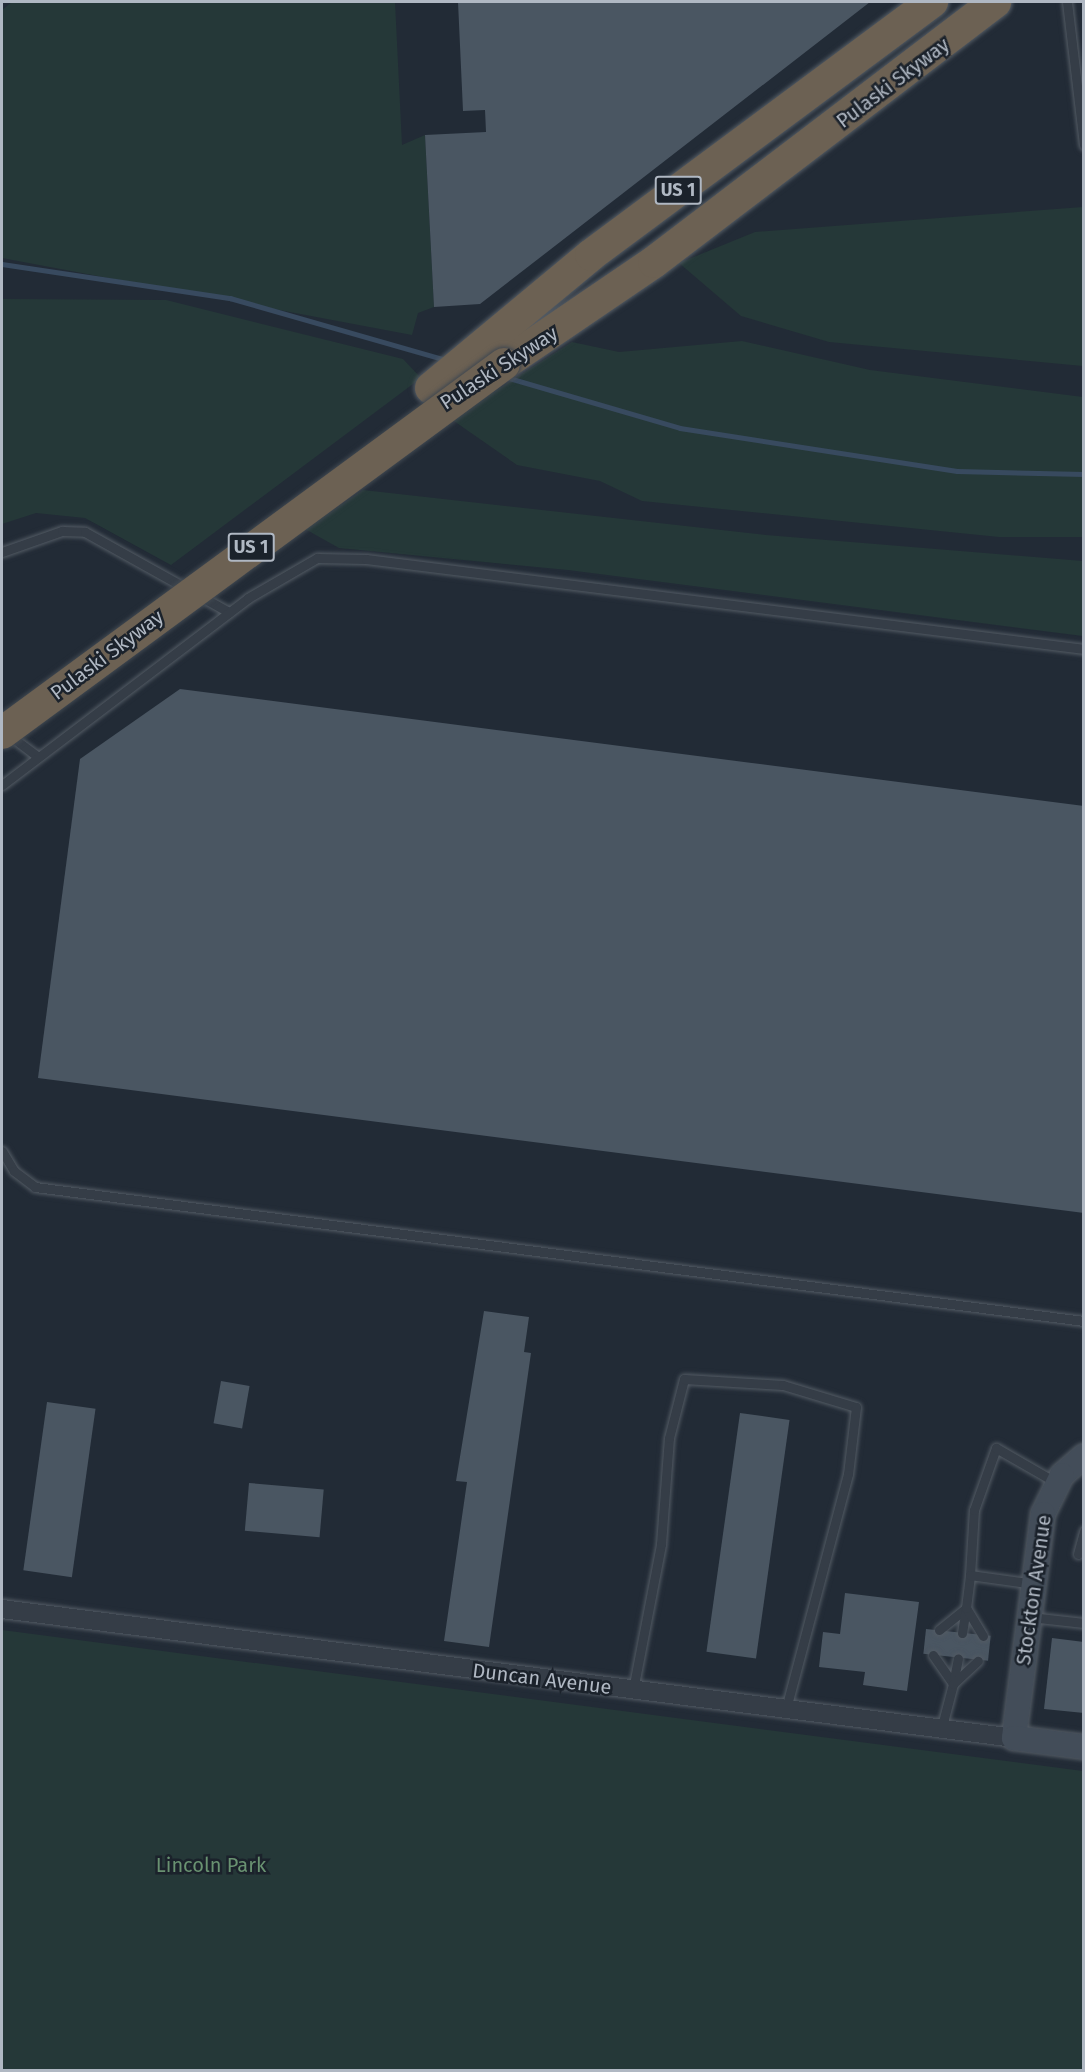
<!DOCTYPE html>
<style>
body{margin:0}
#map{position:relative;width:1085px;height:2072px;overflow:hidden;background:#222b36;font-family:"Fira Sans",sans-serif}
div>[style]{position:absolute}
.green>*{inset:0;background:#253838}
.stream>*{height:4.5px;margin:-2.25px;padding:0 2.25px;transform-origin:2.25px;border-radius:2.25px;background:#384a5f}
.building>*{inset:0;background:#4a5662;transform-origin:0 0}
.roads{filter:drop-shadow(0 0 2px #535b64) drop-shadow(0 0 2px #535b64)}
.lane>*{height:9px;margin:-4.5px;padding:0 4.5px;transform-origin:4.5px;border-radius:4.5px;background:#353d47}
.street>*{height:18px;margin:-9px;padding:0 9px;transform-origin:9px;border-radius:9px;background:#353d47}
.secondary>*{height:24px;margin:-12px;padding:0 12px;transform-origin:12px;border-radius:12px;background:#434d59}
.highway>*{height:32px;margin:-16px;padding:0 16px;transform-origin:16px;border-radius:16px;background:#6c6153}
.bridges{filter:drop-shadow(0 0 2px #404851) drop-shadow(0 0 2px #404851)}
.highway-bridge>*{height:32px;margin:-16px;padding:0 16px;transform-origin:16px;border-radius:16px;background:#6c6153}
span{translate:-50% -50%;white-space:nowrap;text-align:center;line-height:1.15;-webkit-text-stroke:5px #1b222b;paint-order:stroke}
.shield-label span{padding:2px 4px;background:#1b222b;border:2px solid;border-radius:4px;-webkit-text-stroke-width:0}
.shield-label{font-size:18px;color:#b0b8c3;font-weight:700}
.street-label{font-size:20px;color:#b0b8c3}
.park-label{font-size:20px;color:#699271}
.frame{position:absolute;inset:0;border:3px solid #b0b8c3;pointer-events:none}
</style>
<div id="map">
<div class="green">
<div style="clip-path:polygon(12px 2px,395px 2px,402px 145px,425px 135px,434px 307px,418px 313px,412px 335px,2px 258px,2px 10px)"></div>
<div style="clip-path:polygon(1083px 207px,1083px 366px,829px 342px,741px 316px,679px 263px,755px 232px)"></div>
<div style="clip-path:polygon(2px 299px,166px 300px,403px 359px,421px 378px,171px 565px,85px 518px,36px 513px,2px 524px)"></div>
<div style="clip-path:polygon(742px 341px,870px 370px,1083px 397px,1083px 537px,999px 537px,642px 501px,600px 481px,517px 465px,451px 419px,572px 342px,619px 352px)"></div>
<div style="clip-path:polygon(363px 490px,766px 535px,1083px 561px,1083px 636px,568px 570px,339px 548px,305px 529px)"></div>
<div style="clip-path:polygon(2px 1630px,1083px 1771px,1083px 2070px,2px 2070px)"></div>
</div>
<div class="stream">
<div style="left:2px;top:264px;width:231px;rotate:8.5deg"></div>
<div style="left:230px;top:298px;width:225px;rotate:16deg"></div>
<div style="left:506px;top:377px;width:181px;rotate:16.3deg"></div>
<div style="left:680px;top:428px;width:280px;rotate:8.8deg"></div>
<div style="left:957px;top:471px;width:127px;rotate:1.4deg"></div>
</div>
<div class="building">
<div style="clip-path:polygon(458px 2px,870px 2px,480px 304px,434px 307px,425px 135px,486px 132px,485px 110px,463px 111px)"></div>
<div style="clip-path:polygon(180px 689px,1084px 806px,1084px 1213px,38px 1078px,80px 759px)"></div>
<div style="clip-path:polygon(484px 1311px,529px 1317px,524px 1352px,531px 1353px,489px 1647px,444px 1641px,467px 1482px,456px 1481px)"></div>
<div style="left:221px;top:1381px;width:29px;height:43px;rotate:10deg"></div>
<div style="left:47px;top:1402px;width:49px;height:170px;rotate:8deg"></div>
<div style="left:740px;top:1413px;width:50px;height:241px;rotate:8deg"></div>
<div style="left:249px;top:1483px;width:75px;height:48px;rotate:5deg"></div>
<div style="clip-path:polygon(845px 1593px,919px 1602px,907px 1691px,863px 1685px,865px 1672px,819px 1667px,823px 1632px,840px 1634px)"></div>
<div style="left:926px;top:1629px;width:65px;height:25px;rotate:6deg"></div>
<div style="clip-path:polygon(1052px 1638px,1084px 1642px,1084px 1713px,1044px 1709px)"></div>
</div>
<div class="roads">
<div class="lane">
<div style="left:1067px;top:2px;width:144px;rotate:83.2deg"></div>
<div style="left:2px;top:552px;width:64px;rotate:-19.3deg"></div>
<div style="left:62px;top:531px;width:23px;rotate:2deg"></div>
<div style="left:85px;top:532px;width:165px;rotate:29.1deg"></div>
<div style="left:9px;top:735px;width:36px;rotate:37deg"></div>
<div style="left:2px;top:785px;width:309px;rotate:-37.2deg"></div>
<div style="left:248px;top:598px;width:80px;rotate:-30.1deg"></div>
<div style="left:317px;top:558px;width:49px;rotate:1.2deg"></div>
<div style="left:366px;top:559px;width:724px;rotate:7.14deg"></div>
<div style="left:2px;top:1151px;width:23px;rotate:59deg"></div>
<div style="left:14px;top:1171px;width:26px;rotate:37deg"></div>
<div style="left:35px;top:1187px;width:1058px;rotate:7.28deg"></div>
<div style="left:1078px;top:1554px;width:24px;rotate:-75deg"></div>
<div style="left:970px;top:1575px;width:65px;rotate:-86.5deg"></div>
<div style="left:974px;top:1510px;width:66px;rotate:-70.5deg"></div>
<div style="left:996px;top:1448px;width:70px;rotate:29.8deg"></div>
<div style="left:1030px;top:1617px;width:54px;rotate:6.3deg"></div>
<div style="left:939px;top:1630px;width:35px;rotate:-39deg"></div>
<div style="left:962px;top:1633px;width:25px;rotate:-81deg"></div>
<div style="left:983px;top:1636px;width:33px;rotate:-121deg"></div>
<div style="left:966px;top:1608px;width:33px;rotate:-83deg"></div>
<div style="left:970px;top:1575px;width:65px;rotate:8deg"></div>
<div style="left:933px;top:1655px;width:35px;rotate:55deg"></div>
<div style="left:953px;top:1684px;width:26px;rotate:-79deg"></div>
<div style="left:633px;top:1690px;width:149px;rotate:-79.1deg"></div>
<div style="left:661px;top:1544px;width:106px;rotate:-85.7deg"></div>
<div style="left:669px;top:1438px;width:61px;rotate:-75.7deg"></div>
<div style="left:684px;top:1379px;width:99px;rotate:3.5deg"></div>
<div style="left:783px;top:1385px;width:76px;rotate:16.8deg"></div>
<div style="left:856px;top:1407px;width:67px;rotate:96.8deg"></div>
<div style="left:848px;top:1474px;width:243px;rotate:104.8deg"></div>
<div style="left:942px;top:1726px;width:43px;rotate:-75.3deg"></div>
<div style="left:953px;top:1684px;width:34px;rotate:-43deg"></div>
</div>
<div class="street">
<div style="left:2px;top:1609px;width:1020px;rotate:7.26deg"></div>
</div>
<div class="secondary">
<div style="left:1084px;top:1456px;width:29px;rotate:139deg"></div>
<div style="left:1062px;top:1475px;width:43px;rotate:116deg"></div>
<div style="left:1043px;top:1514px;width:226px;rotate:97.4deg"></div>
<div style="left:1014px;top:1738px;width:71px;rotate:7.3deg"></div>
</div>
<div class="highway">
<div style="left:504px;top:364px;width:181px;rotate:-34.2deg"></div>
<div style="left:654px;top:262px;width:429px;rotate:-37.3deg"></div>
<div style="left:431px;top:388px;width:208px;rotate:-39.7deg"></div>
<div style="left:591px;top:255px;width:425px;rotate:-36.6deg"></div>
</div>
</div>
<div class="bridges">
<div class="highway-bridge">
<div style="left:2px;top:733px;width:623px;rotate:-36.32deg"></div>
</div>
</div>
<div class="shield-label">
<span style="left:678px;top:190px">US 1</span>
<span style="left:251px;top:547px">US 1</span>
</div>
<div class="street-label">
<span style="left:893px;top:83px;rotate:-37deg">Pulaski Skyway</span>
<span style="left:499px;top:368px;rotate:-33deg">Pulaski Skyway</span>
<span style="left:107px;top:655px;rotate:-37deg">Pulaski Skyway</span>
<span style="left:1034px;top:1590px;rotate:-82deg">Stockton Avenue</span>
<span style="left:542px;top:1679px;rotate:7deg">Duncan Avenue</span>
</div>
<div class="park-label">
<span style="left:211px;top:1865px">Lincoln Park</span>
</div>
<div class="frame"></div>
</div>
